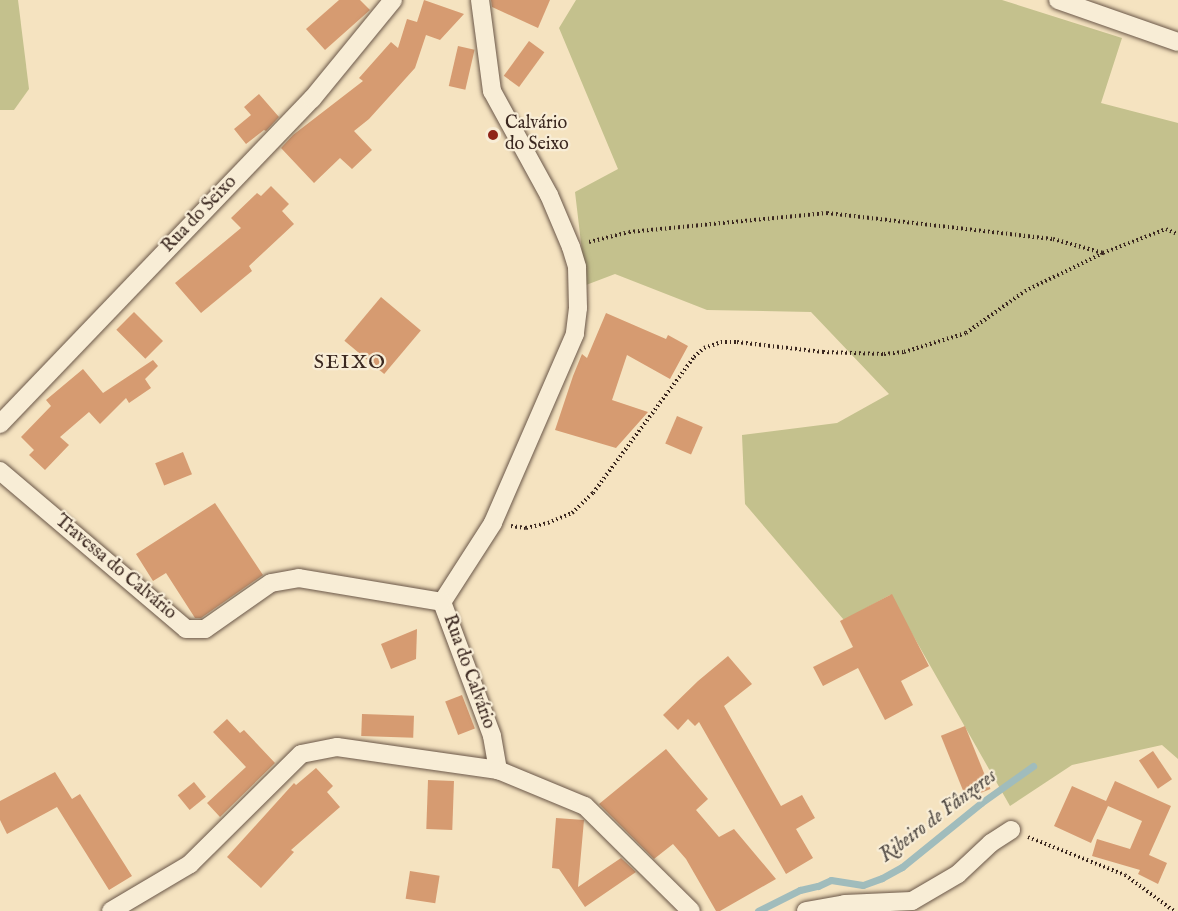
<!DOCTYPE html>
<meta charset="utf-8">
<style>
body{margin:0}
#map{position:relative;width:1178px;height:911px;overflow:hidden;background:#f5e3c0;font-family:"IM FELL English",serif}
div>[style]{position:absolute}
.green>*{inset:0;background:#c4c18d}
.stream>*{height:7px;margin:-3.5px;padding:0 3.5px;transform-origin:3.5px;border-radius:3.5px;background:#a0bcbc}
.building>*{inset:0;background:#d69b71;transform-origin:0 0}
.path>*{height:4px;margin-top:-2px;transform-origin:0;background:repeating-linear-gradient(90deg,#3b2820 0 1.5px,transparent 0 4.5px)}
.roads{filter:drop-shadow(0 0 2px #6a5748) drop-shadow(0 0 2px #6a5748)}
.minor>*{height:18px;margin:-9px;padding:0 9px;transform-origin:9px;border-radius:9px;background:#f8edd6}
.dots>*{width:16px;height:16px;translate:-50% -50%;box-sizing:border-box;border:3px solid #f8edd6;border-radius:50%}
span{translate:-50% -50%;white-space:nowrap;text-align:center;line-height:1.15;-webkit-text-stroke:4.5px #f8edd6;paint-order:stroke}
.poi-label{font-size:18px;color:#3b2820}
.left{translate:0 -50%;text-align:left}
.street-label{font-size:18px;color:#3b2820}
.neighbourhood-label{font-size:20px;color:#3b2820;letter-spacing:1.5px}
.water-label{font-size:20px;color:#544d47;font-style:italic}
</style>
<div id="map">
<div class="green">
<div style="clip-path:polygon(0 0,18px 0,29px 89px,14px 110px,0 110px)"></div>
<div style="clip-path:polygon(576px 0,1002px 0,1122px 38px,1101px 103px,1178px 123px,1178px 759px,1162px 745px,1072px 765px,1010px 806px,890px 595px,844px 620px,745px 504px,742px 435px,837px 423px,889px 394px,811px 312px,707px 310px,615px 274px,586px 285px,575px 192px,618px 169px,559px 28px)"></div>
</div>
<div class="stream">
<div style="left:758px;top:911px;width:47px;rotate:-26.6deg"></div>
<div style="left:800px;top:890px;width:18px;rotate:-13deg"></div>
<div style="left:818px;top:886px;width:14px;rotate:-25deg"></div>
<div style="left:831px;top:880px;width:32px;rotate:9deg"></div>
<div style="left:863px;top:885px;width:20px;rotate:-20deg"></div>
<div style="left:882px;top:878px;width:23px;rotate:-29deg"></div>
<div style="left:902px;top:867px;width:102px;rotate:-39deg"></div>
<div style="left:981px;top:803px;width:64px;rotate:-35.4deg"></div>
</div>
<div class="building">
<div style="clip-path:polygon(339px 0,360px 0,370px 10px,325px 50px,306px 29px)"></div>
<div style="clip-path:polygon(424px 0,464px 14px,440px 40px,426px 35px,415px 68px,369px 119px,354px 131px,372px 150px,352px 169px,340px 158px,314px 183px,281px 148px,293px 135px,363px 81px,359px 78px,391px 42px,398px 48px,407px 19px,417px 22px)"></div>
<div style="clip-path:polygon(491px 0,550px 0,538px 28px,492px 7px)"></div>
<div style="left:529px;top:41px;width:19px;height:43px;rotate:36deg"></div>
<div style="left:458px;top:46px;width:17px;height:41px;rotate:13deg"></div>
<div style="clip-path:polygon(259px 94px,279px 117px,266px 131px,264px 130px,246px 144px,234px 129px,251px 115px,244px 107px)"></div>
<div style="clip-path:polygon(271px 186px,289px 204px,282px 211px,294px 224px,249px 266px,252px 271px,201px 313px,175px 283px,241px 228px,231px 218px,257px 193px,261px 196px)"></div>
<div style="left:381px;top:297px;width:52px;height:57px;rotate:40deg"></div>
<div style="left:134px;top:312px;width:41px;height:25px;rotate:45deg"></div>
<div style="clip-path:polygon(606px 313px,666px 339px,668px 335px,688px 346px,670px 379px,627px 355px,612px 400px,648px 412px,616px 448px,555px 430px,573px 376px,582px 354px,587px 358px)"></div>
<div style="clip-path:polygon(153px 360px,158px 366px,145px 379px,151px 388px,129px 403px,126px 398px,100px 424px,89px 412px,60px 437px,69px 445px,45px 470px,29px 455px,34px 450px,21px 437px,51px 406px,46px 400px,83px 369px,103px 393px)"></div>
<div style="left:677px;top:416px;width:28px;height:30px;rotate:23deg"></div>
<div style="left:183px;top:452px;width:24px;height:30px;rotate:68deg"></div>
<div style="clip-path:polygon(215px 503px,263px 575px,201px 618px,195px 618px,166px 573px,153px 581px,136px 554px)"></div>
<div style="clip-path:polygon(892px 594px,929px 666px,901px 681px,913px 705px,885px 720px,858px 668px,823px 686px,813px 667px,853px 647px,840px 621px)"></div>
<div style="clip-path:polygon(417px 629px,416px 659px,391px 669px,381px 644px)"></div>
<div style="clip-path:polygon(728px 656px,752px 684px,724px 706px,781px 806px,802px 795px,815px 818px,796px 829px,813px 858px,786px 874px,699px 722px,695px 726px,688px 719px,678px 730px,663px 715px,698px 681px)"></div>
<div style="left:462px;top:695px;width:36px;height:18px;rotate:69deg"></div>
<div style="left:362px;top:714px;width:52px;height:22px;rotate:2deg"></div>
<div style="clip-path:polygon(227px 719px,240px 733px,244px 730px,275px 763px,220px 817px,207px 803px,246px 767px,213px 732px)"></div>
<div style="left:965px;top:726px;width:68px;height:26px;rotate:68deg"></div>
<div style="clip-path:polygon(666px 749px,708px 799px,696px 810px,719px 837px,734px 829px,776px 879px,720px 911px,716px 911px,686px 859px,673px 844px,654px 859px,599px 804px)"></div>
<div style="left:1153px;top:751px;width:34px;height:17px;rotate:56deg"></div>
<div style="clip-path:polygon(316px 768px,333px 786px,327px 792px,340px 807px,291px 850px,294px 852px,261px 888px,227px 857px,294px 783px,296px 785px)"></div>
<div style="clip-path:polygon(55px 772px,72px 799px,80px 794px,132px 876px,109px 890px,57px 807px,7px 834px,0 820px,0 801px)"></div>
<div style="left:428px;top:780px;width:26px;height:49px;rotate:2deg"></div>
<div style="clip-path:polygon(1115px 781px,1171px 806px,1149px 855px,1167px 863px,1158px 884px,1138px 874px,1140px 870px,1092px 856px,1097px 839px,1130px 849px,1142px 821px,1108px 806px,1091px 843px,1054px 826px,1072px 786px,1106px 801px)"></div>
<div style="left:194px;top:782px;width:19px;height:21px;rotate:51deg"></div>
<div style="clip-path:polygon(556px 818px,584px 820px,578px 887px,621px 858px,636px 872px,585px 907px,559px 869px,552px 868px)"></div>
<div style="left:410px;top:871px;width:30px;height:28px;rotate:9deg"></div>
</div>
<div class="path">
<div style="left:589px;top:242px;width:41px;rotate:-14deg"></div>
<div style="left:629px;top:232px;width:199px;rotate:-5.5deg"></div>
<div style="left:827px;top:213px;width:227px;rotate:6.6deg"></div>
<div style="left:1053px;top:239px;width:52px;rotate:15.6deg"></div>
<div style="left:1103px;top:253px;width:67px;rotate:-20.9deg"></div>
<div style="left:1166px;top:229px;width:13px;rotate:23deg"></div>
<div style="left:511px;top:526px;width:15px;rotate:8deg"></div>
<div style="left:526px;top:528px;width:23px;rotate:-13deg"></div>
<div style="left:548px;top:523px;width:26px;rotate:-23deg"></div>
<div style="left:572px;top:513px;width:29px;rotate:-44deg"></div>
<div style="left:593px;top:493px;width:169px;rotate:-53.4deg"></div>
<div style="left:694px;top:357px;width:13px;rotate:-42deg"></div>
<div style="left:704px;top:348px;width:18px;rotate:-19deg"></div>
<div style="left:721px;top:342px;width:16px"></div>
<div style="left:737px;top:342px;width:87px;rotate:6.6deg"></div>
<div style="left:823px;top:352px;width:61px;rotate:1.9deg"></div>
<div style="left:884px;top:354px;width:20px;rotate:-6deg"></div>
<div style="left:904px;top:352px;width:65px;rotate:-17deg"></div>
<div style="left:966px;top:333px;width:72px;rotate:-35.4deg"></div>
<div style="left:1025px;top:291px;width:87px;rotate:-26deg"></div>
<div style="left:1028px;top:837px;width:104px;rotate:21.4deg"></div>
<div style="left:1125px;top:875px;width:61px;rotate:36.3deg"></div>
</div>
<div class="roads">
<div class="minor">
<div style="left:480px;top:0;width:92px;rotate:82.5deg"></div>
<div style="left:492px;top:91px;width:119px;rotate:61.3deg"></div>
<div style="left:549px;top:195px;width:56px;rotate:67.1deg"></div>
<div style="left:571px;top:247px;width:21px;rotate:73deg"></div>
<div style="left:577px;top:267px;width:41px;rotate:88.6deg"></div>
<div style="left:578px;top:308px;width:26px;rotate:97deg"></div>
<div style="left:575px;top:334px;width:206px;rotate:113.5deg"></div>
<div style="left:493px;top:523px;width:94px;rotate:122.8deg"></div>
<div style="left:442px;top:602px;width:143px;rotate:69.5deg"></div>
<div style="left:492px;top:736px;width:35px;rotate:80deg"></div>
<div style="left:1058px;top:0;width:127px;rotate:19.3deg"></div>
<div style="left:0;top:424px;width:451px;rotate:-46.2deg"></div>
<div style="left:312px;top:99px;width:128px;rotate:-50.7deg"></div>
<div style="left:0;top:471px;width:244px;rotate:40.3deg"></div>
<div style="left:186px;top:629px;width:19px"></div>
<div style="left:205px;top:629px;width:80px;rotate:-34.9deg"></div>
<div style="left:271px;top:583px;width:28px;rotate:-10deg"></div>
<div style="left:299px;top:578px;width:145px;rotate:9.5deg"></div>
<div style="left:111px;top:911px;width:92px;rotate:-30.7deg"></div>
<div style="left:190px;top:864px;width:156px;rotate:-44.7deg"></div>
<div style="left:301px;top:754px;width:37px;rotate:-11deg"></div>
<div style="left:337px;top:747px;width:163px;rotate:8.1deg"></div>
<div style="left:498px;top:770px;width:94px;rotate:22.5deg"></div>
<div style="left:585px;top:806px;width:149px;rotate:44.7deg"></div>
<div style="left:806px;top:911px;width:40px;rotate:-10deg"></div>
<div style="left:845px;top:904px;width:67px;rotate:-2.6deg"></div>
<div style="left:912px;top:901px;width:53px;rotate:-30.4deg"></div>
<div style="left:958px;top:874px;width:45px;rotate:-43.2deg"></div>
<div style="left:991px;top:843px;width:24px;rotate:-33deg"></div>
</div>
</div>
<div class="dots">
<div style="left:493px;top:135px;background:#8f2418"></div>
</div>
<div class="poi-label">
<span class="left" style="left:505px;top:135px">Calvário<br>do Seixo</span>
</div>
<div class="street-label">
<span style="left:200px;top:215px;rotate:-46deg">Rua do Seixo</span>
<span style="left:115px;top:568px;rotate:40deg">Travessa do Calvário</span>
<span style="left:468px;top:672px;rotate:70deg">Rua do Calvário</span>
</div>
<div class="neighbourhood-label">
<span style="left:350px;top:362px">SEIXO</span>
</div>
<div class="water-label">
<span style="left:938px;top:816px;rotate:-37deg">Ribeiro de Fânzeres</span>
</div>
</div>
